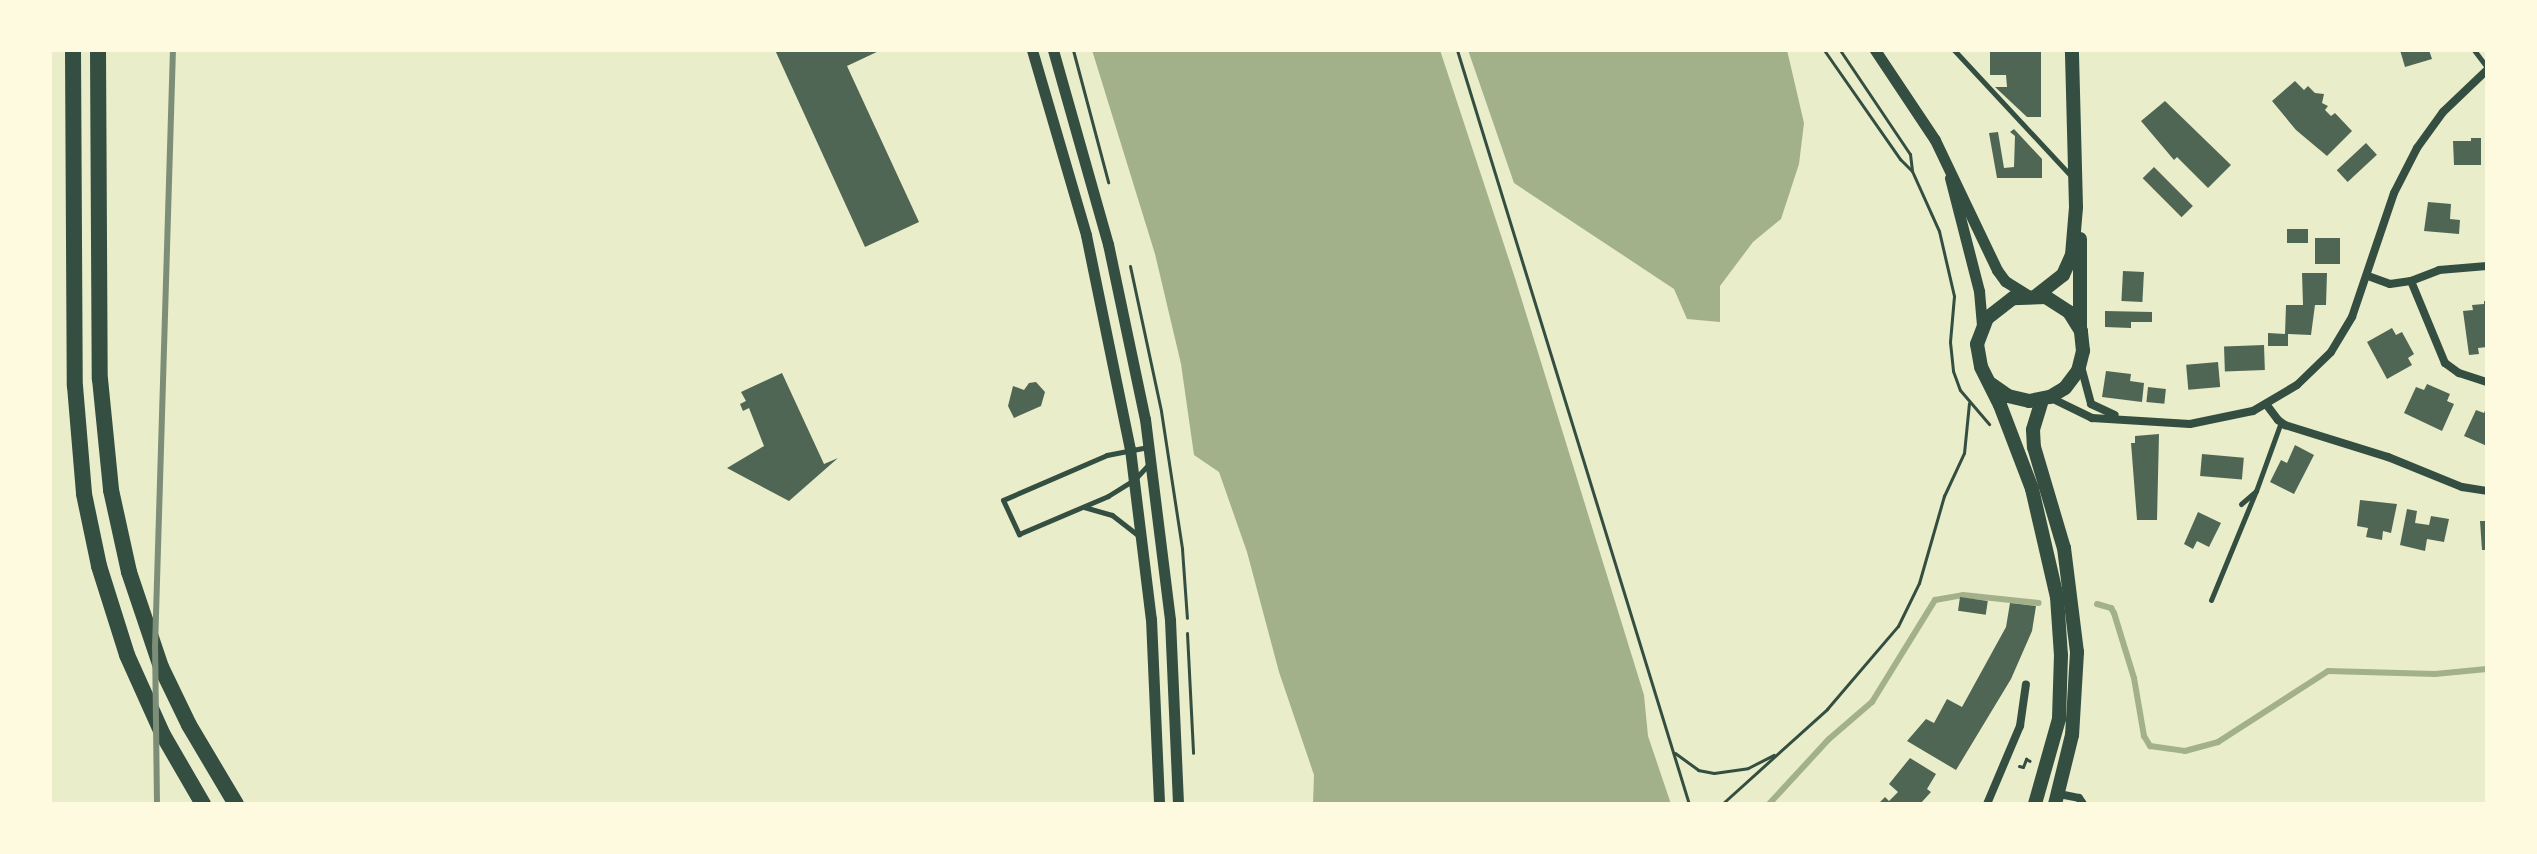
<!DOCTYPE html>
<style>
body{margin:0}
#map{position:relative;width:2537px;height:854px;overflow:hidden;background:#e9edc9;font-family:Literata,serif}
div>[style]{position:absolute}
.water>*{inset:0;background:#a3b18a}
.stream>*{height:6px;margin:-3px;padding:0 3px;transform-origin:3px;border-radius:3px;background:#a3b18a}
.building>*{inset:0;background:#4f6655;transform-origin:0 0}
.path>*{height:3px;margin:-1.5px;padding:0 1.5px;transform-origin:1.5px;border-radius:1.5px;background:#344e41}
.service>*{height:5px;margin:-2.5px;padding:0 2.5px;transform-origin:2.5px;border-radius:2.5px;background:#344e41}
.minor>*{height:8px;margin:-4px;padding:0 4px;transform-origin:4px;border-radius:4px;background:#344e41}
.tertiary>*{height:11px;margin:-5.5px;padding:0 5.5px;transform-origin:5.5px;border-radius:5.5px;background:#344e41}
.secondary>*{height:14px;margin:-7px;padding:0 7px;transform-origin:7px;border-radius:7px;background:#344e41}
.trunk>*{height:16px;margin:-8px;padding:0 8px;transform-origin:8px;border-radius:8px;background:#344e41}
.rail>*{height:6px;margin:-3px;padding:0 3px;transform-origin:3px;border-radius:3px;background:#7c8e77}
span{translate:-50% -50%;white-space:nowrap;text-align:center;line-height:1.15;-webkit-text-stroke:6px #fefae0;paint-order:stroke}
.frame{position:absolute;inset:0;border:52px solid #fefae0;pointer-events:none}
</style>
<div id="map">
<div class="water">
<div style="clip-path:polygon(1092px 50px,1440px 50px,1515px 278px,1644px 695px,1648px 736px,1671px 804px,1313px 804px,1314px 775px,1279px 672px,1247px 552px,1219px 472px,1194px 455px,1181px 364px,1155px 254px)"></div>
<div style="clip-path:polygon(1468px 50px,1787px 50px,1804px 123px,1799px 164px,1781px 219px,1753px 242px,1720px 286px,1720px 322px,1687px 319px,1674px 289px,1514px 183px)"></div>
</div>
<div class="stream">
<div style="left:2097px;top:604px;width:15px;rotate:16deg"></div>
<div style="left:2111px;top:608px;width:6px;rotate:59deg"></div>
<div style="left:2114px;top:613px;width:68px;rotate:72.9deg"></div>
<div style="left:2134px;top:678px;width:59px;rotate:80.2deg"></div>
<div style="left:2144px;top:736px;width:12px;rotate:59deg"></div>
<div style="left:2150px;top:746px;width:35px;rotate:8deg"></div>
<div style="left:2185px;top:751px;width:34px;rotate:-15deg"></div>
<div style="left:2218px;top:742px;width:131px;rotate:-32.8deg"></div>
<div style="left:2328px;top:671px;width:107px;rotate:1.6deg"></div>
<div style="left:2435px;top:674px;width:52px;rotate:-5.5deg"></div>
<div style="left:1769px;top:804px;width:88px;rotate:-47.3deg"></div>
<div style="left:1829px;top:739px;width:57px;rotate:-40.7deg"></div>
<div style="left:1872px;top:702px;width:120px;rotate:-58.3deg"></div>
<div style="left:1935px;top:600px;width:28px;rotate:-10deg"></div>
<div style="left:1963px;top:595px;width:76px;rotate:6deg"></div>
</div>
<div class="building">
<div style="clip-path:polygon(775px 50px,881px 50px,847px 66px,919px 222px,865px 247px)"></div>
<div style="clip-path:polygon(1990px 50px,2041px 50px,2041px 117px,2027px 117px,1995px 87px,2007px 87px,2006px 75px,1990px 75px)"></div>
<div style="clip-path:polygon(2400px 50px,2429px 50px,2432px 59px,2405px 67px)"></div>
<div style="clip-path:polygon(2295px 81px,2304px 90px,2308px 86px,2315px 93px,2324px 94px,2322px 103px,2328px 106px,2325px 110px,2331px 116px,2335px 113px,2352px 131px,2327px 156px,2296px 130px,2272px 101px)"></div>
<div style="clip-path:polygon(2165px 101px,2231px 165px,2208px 188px,2177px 157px,2174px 160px,2141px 121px)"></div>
<div style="clip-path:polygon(2014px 129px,2042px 159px,2042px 178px,1997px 178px,1989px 133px,1998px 132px,2004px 168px,2014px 167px,2015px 136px,2010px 132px)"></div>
<div style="clip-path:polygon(2471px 138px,2481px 138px,2481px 165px,2454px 165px,2453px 141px,2471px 141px)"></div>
<div style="left:2366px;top:143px;width:16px;height:40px;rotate:47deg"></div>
<div style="left:2154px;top:167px;width:55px;height:16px;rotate:45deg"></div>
<div style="clip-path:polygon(2428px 202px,2451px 204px,2450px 219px,2460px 220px,2459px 234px,2424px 231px)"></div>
<div style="left:2287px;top:229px;width:21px;height:14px"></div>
<div style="left:2315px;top:238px;width:25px;height:26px"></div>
<div style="left:2123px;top:271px;width:21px;height:30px;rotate:3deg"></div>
<div style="clip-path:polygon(2302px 273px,2327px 273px,2326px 305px,2315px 305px,2311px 335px,2288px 334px,2288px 346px,2268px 346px,2268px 333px,2285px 334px,2286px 305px,2303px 305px)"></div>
<div style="clip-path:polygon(2484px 301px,2487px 301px,2487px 347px,2478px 348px,2479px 354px,2469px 355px,2463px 311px,2473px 310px,2472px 305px,2484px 304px)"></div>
<div style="clip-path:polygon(2105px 311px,2152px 312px,2152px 322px,2131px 322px,2131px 328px,2105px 327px)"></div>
<div style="clip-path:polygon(2392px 328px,2396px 335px,2402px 332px,2414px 354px,2408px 358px,2412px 365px,2387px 379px,2367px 342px)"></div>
<div style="left:2264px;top:345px;width:25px;height:40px;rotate:88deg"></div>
<div style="left:2218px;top:362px;width:25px;height:32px;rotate:85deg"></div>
<div style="clip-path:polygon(2106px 371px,2131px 374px,2130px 381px,2144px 383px,2142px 402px,2102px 397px)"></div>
<div style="clip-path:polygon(782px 373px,824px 464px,838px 458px,789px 501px,727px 468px,764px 446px,749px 408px,743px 411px,740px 404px,746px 401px,741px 392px)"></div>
<div style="clip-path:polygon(1036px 382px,1045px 392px,1041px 406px,1014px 418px,1008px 406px,1013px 386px,1024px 390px,1029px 383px)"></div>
<div style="clip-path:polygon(2427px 384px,2450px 394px,2447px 401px,2454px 404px,2442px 431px,2404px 413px,2416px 387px,2424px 390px)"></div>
<div style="left:2148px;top:387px;width:18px;height:15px;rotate:6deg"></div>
<div style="clip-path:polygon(2487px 406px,2487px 446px,2464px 436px,2476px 410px,2484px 413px)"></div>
<div style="clip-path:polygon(2159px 434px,2157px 520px,2137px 520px,2131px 443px,2135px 443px,2135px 436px)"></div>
<div style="clip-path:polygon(2295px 445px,2314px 455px,2294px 494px,2270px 482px,2281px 460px,2287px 463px)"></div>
<div style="left:2202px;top:454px;width:42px;height:22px;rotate:5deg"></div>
<div style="clip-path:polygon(2360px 500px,2397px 504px,2391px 533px,2383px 531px,2382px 540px,2366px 537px,2368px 528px,2357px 526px)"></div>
<div style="clip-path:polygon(2407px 509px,2417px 511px,2415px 523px,2429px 525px,2431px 516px,2449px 519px,2444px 542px,2427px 539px,2425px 551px,2400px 545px)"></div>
<div style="clip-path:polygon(2198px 512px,2221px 523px,2209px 547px,2197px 541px,2193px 549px,2184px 544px)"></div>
<div style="clip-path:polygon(2480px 521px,2487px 521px,2487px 550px,2482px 550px)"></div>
<div style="left:1960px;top:597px;width:28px;height:14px;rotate:8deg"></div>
<div style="clip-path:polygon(2010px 603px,2036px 606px,2032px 631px,2011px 679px,1956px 770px,1907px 741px,1926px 719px,1934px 723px,1947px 699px,1962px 707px,2006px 627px)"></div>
<div style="clip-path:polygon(1910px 758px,1936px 774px,1927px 789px,1931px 792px,1920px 804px,1878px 804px,1885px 797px,1889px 801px,1898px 792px,1889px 784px)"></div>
</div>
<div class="path">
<div style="left:1073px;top:50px;width:137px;rotate:75.1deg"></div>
<div style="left:1457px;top:50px;width:789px;rotate:72.9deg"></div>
<div style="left:1824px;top:50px;width:133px;rotate:55.1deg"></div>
<div style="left:1900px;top:159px;width:17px;rotate:45deg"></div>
<div style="left:1840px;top:50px;width:125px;rotate:56.1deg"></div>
<div style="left:1910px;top:154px;width:17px;rotate:83deg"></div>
<div style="left:1912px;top:171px;width:66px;rotate:65.8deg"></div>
<div style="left:1939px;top:231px;width:67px;rotate:77deg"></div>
<div style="left:1954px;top:296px;width:46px;rotate:95deg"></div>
<div style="left:1950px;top:342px;width:29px;rotate:84deg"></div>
<div style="left:1953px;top:371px;width:20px;rotate:70deg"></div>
<div style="left:1960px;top:390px;width:45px;rotate:49.5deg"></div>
<div style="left:1130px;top:266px;width:148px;rotate:77.9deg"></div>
<div style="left:1161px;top:411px;width:140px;rotate:81.3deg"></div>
<div style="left:1182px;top:549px;width:69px;rotate:85.9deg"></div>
<div style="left:1187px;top:633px;width:120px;rotate:87.1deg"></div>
<div style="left:1675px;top:753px;width:29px;rotate:36deg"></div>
<div style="left:1698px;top:770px;width:16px;rotate:11deg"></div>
<div style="left:1714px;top:773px;width:34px;rotate:-8deg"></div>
<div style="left:1748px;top:768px;width:29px;rotate:-27deg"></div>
<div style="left:2019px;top:766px;width:4px;rotate:14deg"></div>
<div style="left:2023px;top:767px;width:9px;rotate:-69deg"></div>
<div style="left:2026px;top:759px;width:4px;rotate:27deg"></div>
<div style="left:1722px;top:804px;width:142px;rotate:-42.1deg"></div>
<div style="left:1827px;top:709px;width:109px;rotate:-49.5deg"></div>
<div style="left:1898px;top:626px;width:48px;rotate:-64deg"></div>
<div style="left:1919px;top:583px;width:91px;rotate:-74deg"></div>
<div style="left:1944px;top:496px;width:47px;rotate:-65.1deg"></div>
<div style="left:1964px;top:453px;width:50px;rotate:-84.3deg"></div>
</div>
<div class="service">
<div style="left:1954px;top:50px;width:172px;rotate:47.1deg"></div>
<div style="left:2474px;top:50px;width:21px;rotate:53deg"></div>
<div style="left:1148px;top:447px;width:42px;rotate:169deg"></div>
<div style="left:1107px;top:455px;width:113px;rotate:156.6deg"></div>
<div style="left:1003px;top:500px;width:38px;rotate:65deg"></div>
<div style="left:1019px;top:534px;width:97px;rotate:-23.1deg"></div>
<div style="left:1108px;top:496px;width:32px;rotate:-32deg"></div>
<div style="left:1135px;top:479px;width:22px;rotate:-47deg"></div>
<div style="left:2241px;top:504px;width:20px;rotate:-41deg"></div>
<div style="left:2256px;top:491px;width:73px;rotate:-70.1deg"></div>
<div style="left:1084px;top:507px;width:29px;rotate:16deg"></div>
<div style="left:1112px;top:515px;width:33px;rotate:38deg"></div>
<div style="left:2211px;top:600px;width:118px;rotate:-67.6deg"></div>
</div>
<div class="minor">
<div style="left:2368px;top:276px;width:23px;rotate:20deg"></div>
<div style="left:2390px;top:284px;width:21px;rotate:-8deg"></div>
<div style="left:2411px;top:281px;width:89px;rotate:67.5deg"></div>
<div style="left:2445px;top:363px;width:17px;rotate:36deg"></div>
<div style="left:2459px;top:373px;width:29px;rotate:18deg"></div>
<div style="left:2411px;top:281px;width:30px;rotate:-21deg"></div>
<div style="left:2439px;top:270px;width:48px;rotate:-4.8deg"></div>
<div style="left:2082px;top:370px;width:35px;rotate:75deg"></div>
<div style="left:2091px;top:404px;width:26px;rotate:25deg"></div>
<div style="left:2051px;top:398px;width:46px;rotate:26deg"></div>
<div style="left:2092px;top:418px;width:98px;rotate:3.5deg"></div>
<div style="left:2190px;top:424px;width:64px;rotate:-11.7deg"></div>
<div style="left:2253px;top:411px;width:51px;rotate:-30.6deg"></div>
<div style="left:2297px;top:385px;width:47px;rotate:-44.1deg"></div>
<div style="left:2331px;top:352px;width:41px;rotate:-59deg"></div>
<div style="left:2352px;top:317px;width:131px;rotate:-71.3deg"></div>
<div style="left:2394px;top:193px;width:51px;rotate:-62.9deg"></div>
<div style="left:2417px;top:148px;width:44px;rotate:-54.2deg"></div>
<div style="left:2443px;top:112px;width:61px;rotate:-43.7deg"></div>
<div style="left:2266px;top:404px;width:20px;rotate:53deg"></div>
<div style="left:2278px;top:420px;width:9px;rotate:36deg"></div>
<div style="left:2285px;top:425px;width:108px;rotate:17.3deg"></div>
<div style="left:2388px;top:457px;width:80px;rotate:22.1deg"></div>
<div style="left:2462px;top:487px;width:25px;rotate:9deg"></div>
<div style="left:2059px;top:794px;width:20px;rotate:11deg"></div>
<div style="left:2079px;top:798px;width:7px;rotate:56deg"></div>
<div style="left:1987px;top:804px;width:85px;rotate:-67.1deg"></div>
<div style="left:2020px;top:726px;width:42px;rotate:-81.9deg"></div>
</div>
<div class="tertiary">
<div style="left:1032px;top:50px;width:193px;rotate:73.7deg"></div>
<div style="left:1086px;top:235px;width:218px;rotate:78.4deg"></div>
<div style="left:1130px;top:449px;width:171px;rotate:83deg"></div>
<div style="left:1151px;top:619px;width:185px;rotate:87.5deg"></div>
<div style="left:1053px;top:50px;width:202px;rotate:74.2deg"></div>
<div style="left:1108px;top:244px;width:179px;rotate:78.1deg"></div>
<div style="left:1145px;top:419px;width:203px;rotate:82.9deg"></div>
<div style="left:1170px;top:620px;width:184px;rotate:87.5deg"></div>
<div style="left:1875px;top:50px;width:108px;rotate:56.3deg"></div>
<div style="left:1935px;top:140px;width:144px;rotate:64.5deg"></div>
<div style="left:1997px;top:270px;width:14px;rotate:54deg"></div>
<div style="left:2005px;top:281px;width:26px;rotate:32deg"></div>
<div style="left:1950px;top:178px;width:117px;rotate:75.6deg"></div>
<div style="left:1979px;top:291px;width:34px;rotate:85deg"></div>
</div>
<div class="secondary">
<div style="left:2080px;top:239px;width:87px;rotate:90deg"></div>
<div style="left:2036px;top:296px;width:34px;rotate:-38deg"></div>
<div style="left:2063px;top:275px;width:22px;rotate:-66deg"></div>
<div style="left:2072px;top:255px;width:48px;rotate:-85.2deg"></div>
<div style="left:2076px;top:207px;width:157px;rotate:-91.5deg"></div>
<div style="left:1991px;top:384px;width:21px;rotate:35deg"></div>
<div style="left:2008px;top:396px;width:22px;rotate:13deg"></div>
<div style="left:2029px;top:401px;width:21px;rotate:-11deg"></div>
<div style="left:2050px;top:397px;width:17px;rotate:-31deg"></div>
<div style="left:2065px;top:388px;width:21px;rotate:-53deg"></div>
<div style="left:2078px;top:371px;width:21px;rotate:-76deg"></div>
<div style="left:2083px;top:351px;width:20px;rotate:-96deg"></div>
<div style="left:2081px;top:331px;width:22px;rotate:-122deg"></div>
<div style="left:2069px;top:312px;width:27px;rotate:-147deg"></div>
<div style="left:2046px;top:297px;width:33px;rotate:178deg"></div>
<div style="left:2013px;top:298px;width:33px;rotate:142deg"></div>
<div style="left:1987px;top:318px;width:28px;rotate:111deg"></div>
<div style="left:1977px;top:344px;width:23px;rotate:80deg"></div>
<div style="left:1981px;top:367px;width:42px;rotate:63.4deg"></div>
<div style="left:2000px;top:405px;width:90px;rotate:69.1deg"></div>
<div style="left:2032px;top:489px;width:111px;rotate:77deg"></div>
<div style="left:2057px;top:597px;width:58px;rotate:86.1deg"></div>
<div style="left:2061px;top:655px;width:64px;rotate:91.8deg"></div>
<div style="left:2059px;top:719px;width:88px;rotate:105.8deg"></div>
<div style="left:2042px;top:400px;width:31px;rotate:107deg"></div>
<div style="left:2033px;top:430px;width:17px;rotate:87deg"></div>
<div style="left:2034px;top:447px;width:105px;rotate:73.5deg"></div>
<div style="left:2064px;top:548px;width:105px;rotate:82.9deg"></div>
<div style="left:2077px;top:652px;width:83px;rotate:93.4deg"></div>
<div style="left:2072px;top:735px;width:71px;rotate:103.8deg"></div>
</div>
<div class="trunk">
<div style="left:73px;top:50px;width:336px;rotate:89.7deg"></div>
<div style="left:75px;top:386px;width:108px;rotate:85.2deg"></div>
<div style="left:84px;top:494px;width:74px;rotate:78.2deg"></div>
<div style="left:99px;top:566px;width:93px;rotate:72.5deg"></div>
<div style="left:127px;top:655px;width:88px;rotate:65.8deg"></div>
<div style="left:163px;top:735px;width:80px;rotate:59.9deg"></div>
<div style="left:98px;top:50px;width:329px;rotate:89.7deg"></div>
<div style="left:100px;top:379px;width:112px;rotate:84.3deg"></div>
<div style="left:111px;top:490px;width:84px;rotate:77.6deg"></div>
<div style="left:129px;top:572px;width:100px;rotate:71.4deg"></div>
<div style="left:161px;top:667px;width:64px;rotate:64.2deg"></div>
<div style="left:189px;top:725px;width:92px;rotate:59.3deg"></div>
</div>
<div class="rail">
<div style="left:157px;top:804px;width:156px;rotate:-90.7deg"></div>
<div style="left:155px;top:648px;width:598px;rotate:-88.28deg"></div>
</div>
<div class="frame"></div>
</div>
